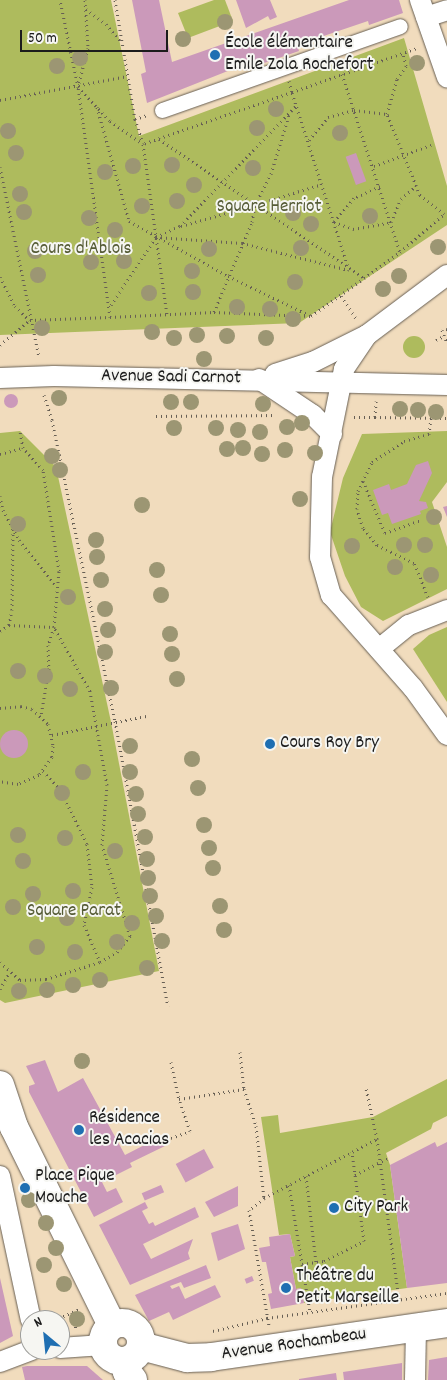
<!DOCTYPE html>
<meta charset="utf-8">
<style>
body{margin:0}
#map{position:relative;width:447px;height:1380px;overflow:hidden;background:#f1dcbd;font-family:Dekko,sans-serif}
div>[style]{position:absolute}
.green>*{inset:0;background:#aebb5d}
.round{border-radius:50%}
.building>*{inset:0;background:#cb99ba;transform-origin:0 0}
.path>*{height:3px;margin-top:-1.5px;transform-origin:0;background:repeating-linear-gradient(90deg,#675f54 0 1px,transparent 0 5px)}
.roads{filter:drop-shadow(0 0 1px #675f54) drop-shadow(0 0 1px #675f54)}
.pedestrian>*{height:15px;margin:-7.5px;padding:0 7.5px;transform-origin:7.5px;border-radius:7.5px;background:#fff}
.minor>*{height:20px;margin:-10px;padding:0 10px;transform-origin:10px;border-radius:10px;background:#fff}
.secondary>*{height:28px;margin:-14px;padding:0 14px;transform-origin:14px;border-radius:14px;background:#fff}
.primary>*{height:28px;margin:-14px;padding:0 14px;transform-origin:14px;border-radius:14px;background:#fff}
.primary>.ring{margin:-14px;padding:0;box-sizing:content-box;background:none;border:28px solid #fff;border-radius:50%}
.trees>*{width:16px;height:16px;margin:-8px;border-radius:50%;background:#9c9673}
.dots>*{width:14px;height:14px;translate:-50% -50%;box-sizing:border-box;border:2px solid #f6f6f2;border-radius:50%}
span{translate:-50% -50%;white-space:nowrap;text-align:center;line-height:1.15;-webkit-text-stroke:4px #f6f6f2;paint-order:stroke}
.poi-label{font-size:19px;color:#1c1c1c}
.left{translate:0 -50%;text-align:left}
.park-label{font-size:19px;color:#565c36}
.street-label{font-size:19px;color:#1c1c1c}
.north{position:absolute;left:20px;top:1310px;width:50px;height:50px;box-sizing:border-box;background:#f6f6f2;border:1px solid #9f9f9c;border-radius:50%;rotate:332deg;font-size:14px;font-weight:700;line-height:20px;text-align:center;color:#1c1c1c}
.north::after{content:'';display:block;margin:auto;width:18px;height:22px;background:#1f6fb2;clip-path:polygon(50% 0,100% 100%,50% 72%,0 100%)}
.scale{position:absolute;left:20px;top:30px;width:148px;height:22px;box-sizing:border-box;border:2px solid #1c1c1c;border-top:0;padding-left:6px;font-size:15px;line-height:18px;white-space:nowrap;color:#1c1c1c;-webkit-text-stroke:4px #f6f6f2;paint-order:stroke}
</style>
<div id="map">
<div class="green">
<div style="clip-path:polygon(0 0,111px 0,139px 136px,404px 38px,447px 186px,447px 225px,299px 323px,0 335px)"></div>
<div style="clip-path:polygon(214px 0,225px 0,233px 21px,188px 38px,178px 13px)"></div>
<div class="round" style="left:403px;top:336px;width:22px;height:22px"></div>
<div style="clip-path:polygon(20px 431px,56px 467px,111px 722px,159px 971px,5px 1003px,0 1000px,0 433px)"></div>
<div style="clip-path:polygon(447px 431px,447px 482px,432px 502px,447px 547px,447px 589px,383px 621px,361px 607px,345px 576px,330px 532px,343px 478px,362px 434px)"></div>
<div style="clip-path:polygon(447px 627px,447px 702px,413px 649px,429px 635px)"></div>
<div style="clip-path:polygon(447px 1079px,447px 1116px,433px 1123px,431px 1129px,386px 1153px,390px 1165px,407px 1288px,304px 1303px,301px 1288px,296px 1289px,290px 1257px,295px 1256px,290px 1234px,279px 1235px,261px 1117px,278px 1115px,280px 1133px,373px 1117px)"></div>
</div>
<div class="building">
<div style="clip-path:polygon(132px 0,159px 0,172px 62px,349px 0,399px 0,403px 13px,369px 25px,368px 21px,297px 45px,299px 51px,250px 68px,248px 63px,147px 103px,141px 74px,146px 72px)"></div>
<div style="clip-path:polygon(236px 0,270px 0,277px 17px,270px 20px,268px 16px,246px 28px)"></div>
<div style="left:356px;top:153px;width:30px;height:11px;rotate:70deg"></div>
<div class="round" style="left:4px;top:394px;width:14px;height:14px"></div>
<div style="clip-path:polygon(428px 461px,432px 473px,419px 501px,426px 502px,428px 508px,420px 511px,421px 514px,392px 524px,388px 513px,382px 515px,373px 490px,389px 484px,391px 490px,407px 484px,416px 465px)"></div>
<div style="clip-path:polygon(447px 506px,447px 517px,443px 507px)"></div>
<div class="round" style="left:0;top:730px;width:28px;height:28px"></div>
<div style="clip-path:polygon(45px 1060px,58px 1092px,83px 1078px,125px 1155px,160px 1137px,165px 1146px,130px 1163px,132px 1167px,102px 1182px,107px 1192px,116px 1188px,123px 1202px,94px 1217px,29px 1092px,29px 1086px,35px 1084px,26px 1066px)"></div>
<div style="clip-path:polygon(435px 1142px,437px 1147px,447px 1142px,447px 1283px,407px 1288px,390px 1165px)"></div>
<div style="left:204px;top:1149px;width:21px;height:32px;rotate:62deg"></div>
<div style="left:161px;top:1185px;width:8px;height:21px;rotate:67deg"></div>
<div style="clip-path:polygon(238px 1186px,238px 1206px,214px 1217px,205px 1202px)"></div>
<div style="clip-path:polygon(145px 1202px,148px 1208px,142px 1211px,149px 1224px,153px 1222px,155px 1226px,195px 1207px,199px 1217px,143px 1244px,151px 1259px,193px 1239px,188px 1253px,190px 1259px,130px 1285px,99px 1225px)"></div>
<div style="clip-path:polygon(238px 1224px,245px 1249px,218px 1261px,211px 1233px)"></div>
<div style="clip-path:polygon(290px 1234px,295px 1256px,290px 1257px,296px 1289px,301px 1288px,304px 1303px,271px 1309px,268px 1294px,272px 1293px,266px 1262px,262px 1262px,259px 1248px,270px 1246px,269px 1237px)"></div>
<div style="clip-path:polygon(206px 1265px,211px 1278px,184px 1288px,181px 1282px,170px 1286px,172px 1289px,179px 1286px,185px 1299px,215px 1285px,221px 1297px,173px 1320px,169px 1312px,149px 1321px,135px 1295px)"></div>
<div style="left:252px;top:1276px;width:5px;height:8px;rotate:68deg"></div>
<div style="clip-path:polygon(0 1278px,13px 1336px,0 1343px)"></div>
<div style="clip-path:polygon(447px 1357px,447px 1380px,428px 1380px,429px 1360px)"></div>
<div style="clip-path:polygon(402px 1363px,402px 1380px,344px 1380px,343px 1372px)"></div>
<div style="clip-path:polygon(27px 1366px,87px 1366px,103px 1380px,25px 1380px,22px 1367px)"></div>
<div style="clip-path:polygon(336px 1373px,337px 1380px,299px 1380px,299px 1379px)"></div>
</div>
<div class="path">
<div style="left:85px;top:0;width:48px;rotate:86.4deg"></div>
<div style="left:88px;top:48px;width:40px;rotate:104.4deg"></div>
<div style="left:78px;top:87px;width:47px;rotate:46.7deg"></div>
<div style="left:110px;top:121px;width:40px;rotate:34.9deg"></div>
<div style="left:115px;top:0;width:121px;rotate:80.5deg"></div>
<div style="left:135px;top:119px;width:25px;rotate:72deg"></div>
<div style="left:86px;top:9px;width:25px;rotate:37deg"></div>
<div style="left:106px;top:24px;width:23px;rotate:50deg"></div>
<div style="left:342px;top:74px;width:187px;rotate:72deg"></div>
<div style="left:289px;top:81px;width:11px;rotate:75deg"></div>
<div style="left:292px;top:92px;width:133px;rotate:-19.4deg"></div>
<div style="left:0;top:100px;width:130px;rotate:-10.6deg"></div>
<div style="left:97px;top:107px;width:118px;rotate:74.3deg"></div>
<div style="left:129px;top:221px;width:113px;rotate:29.1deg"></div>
<div style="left:228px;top:276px;width:92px;rotate:25.7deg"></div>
<div style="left:135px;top:119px;width:13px;rotate:-18deg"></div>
<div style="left:159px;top:139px;width:248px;rotate:34.1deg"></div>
<div style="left:364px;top:278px;width:44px;rotate:-35.8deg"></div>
<div style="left:400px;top:252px;width:58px;rotate:-40.8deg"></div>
<div style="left:444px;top:214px;width:31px;rotate:-142deg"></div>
<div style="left:420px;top:195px;width:87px;rotate:-112.2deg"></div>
<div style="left:387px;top:114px;width:36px;rotate:-74deg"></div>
<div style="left:397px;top:79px;width:16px;rotate:-55deg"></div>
<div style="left:406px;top:66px;width:13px;rotate:-103deg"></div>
<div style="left:309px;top:140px;width:30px;rotate:-50deg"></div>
<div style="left:328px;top:117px;width:27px;rotate:-15deg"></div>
<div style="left:354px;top:110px;width:33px;rotate:7deg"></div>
<div style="left:374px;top:166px;width:61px;rotate:-20.2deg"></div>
<div style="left:0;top:167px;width:194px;rotate:78.4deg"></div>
<div style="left:380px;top:186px;width:29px;rotate:155deg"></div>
<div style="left:354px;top:198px;width:31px;rotate:130deg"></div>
<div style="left:334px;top:222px;width:20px;rotate:20deg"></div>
<div style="left:353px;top:229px;width:39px;rotate:-10deg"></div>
<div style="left:391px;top:222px;width:25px;rotate:-67deg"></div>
<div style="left:401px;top:199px;width:20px;rotate:-41deg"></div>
<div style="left:181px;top:226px;width:77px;rotate:-15.8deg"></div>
<div style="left:255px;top:205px;width:35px;rotate:-63deg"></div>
<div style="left:271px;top:174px;width:65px;rotate:-73deg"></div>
<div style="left:156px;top:237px;width:86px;rotate:4deg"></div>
<div style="left:242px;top:243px;width:110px;rotate:14.2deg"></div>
<div style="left:349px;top:270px;width:187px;rotate:-107.8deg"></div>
<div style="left:292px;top:92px;width:158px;rotate:160.8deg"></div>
<div style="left:143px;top:144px;width:173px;rotate:82deg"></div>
<div style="left:0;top:277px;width:33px;rotate:63deg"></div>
<div style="left:15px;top:306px;width:20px;rotate:45deg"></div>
<div style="left:341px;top:296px;width:27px;rotate:56deg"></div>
<div style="left:111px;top:305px;width:82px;rotate:-56.5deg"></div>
<div style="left:156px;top:237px;width:26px;rotate:-25deg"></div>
<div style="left:180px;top:226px;width:168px;rotate:-46deg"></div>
<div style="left:214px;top:312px;width:98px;rotate:-67.1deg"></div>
<div style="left:252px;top:222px;width:17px;rotate:-80deg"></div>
<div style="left:255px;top:205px;width:70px;rotate:-17.4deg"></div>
<div style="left:110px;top:317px;width:104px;rotate:-2.8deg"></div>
<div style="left:214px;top:312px;width:97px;rotate:2.4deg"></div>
<div style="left:311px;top:316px;width:65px;rotate:-35.6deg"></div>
<div style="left:447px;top:329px;width:5px;rotate:169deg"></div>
<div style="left:442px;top:330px;width:14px;rotate:69deg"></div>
<div style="left:436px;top:340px;width:9px;rotate:-27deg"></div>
<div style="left:0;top:345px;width:39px;rotate:-40deg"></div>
<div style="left:30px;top:320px;width:80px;rotate:-2.1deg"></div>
<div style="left:110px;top:317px;width:232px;rotate:-97.9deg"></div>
<div style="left:78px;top:87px;width:89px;rotate:-101.7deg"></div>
<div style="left:44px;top:395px;width:26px;rotate:72deg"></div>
<div style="left:52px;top:420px;width:308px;rotate:78.2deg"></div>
<div style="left:115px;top:721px;width:290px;rotate:79.5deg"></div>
<div style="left:156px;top:416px;width:120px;rotate:-0.5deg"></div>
<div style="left:354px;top:417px;width:21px"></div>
<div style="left:375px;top:417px;width:16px;rotate:-86deg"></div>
<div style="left:375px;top:417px;width:72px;rotate:0.8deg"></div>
<div style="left:0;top:454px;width:24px;rotate:-15deg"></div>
<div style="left:23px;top:448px;width:17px;rotate:-100deg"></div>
<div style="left:363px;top:481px;width:56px;rotate:67.1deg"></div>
<div style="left:385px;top:533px;width:37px;rotate:-20deg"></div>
<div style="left:0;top:496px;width:14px;rotate:78deg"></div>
<div style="left:3px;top:510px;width:34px;rotate:62deg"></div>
<div style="left:19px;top:540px;width:60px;rotate:51deg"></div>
<div style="left:428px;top:597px;width:37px;rotate:-112deg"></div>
<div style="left:414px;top:563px;width:41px;rotate:-154.1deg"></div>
<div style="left:377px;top:545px;width:22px;rotate:-129deg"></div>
<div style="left:363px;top:528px;width:20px;rotate:-108deg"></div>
<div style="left:357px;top:509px;width:18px;rotate:-87deg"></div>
<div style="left:358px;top:491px;width:32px;rotate:-64deg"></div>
<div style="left:372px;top:462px;width:38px;rotate:-33deg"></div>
<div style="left:404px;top:441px;width:26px;rotate:-16deg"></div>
<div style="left:429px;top:434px;width:16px;rotate:-83deg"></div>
<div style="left:9px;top:625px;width:45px;rotate:2.5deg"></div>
<div style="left:54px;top:627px;width:19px;rotate:108deg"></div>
<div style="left:48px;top:645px;width:23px;rotate:88deg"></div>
<div style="left:49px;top:668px;width:49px;rotate:99.5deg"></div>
<div style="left:0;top:631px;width:11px;rotate:-34deg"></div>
<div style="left:9px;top:625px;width:15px;rotate:-79deg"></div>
<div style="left:12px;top:610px;width:82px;rotate:-89.3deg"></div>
<div style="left:0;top:708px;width:21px;rotate:-5deg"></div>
<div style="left:21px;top:706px;width:11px;rotate:15deg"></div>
<div style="left:32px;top:709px;width:22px;rotate:43deg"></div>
<div style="left:48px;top:724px;width:23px;rotate:77deg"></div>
<div style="left:53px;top:746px;width:11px;rotate:95deg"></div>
<div style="left:52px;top:757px;width:22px;rotate:126deg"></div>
<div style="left:39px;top:775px;width:23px;rotate:157deg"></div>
<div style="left:18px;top:784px;width:18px;rotate:-171deg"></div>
<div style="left:52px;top:735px;width:96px;rotate:-11.4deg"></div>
<div style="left:43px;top:771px;width:25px;rotate:47deg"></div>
<div style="left:60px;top:789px;width:61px;rotate:63.9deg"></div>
<div style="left:87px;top:844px;width:43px;rotate:83.4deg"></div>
<div style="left:92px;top:887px;width:39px;rotate:102deg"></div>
<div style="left:84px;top:925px;width:40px;rotate:66.6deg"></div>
<div style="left:0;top:962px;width:27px;rotate:42deg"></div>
<div style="left:20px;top:980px;width:26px;rotate:-2deg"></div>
<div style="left:46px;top:979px;width:57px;rotate:-17.5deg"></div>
<div style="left:100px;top:962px;width:20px;rotate:-30deg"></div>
<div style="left:117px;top:952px;width:21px;rotate:-51deg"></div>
<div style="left:130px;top:936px;width:95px;rotate:-107.1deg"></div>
<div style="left:102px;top:845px;width:60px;rotate:-85.2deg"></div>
<div style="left:107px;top:785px;width:96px;rotate:-100.3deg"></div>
<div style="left:90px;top:691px;width:73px;rotate:-119.4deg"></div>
<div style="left:54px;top:627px;width:56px;rotate:-84.9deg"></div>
<div style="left:59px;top:571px;width:102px;rotate:-99deg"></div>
<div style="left:43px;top:470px;width:30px;rotate:-132deg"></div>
<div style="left:0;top:989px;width:20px;rotate:-60deg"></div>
<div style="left:240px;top:1052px;width:37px;rotate:84deg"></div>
<div style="left:171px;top:1062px;width:38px;rotate:78deg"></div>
<div style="left:179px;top:1099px;width:66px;rotate:-8.7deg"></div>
<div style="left:244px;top:1089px;width:39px;rotate:72deg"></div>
<div style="left:256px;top:1126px;width:72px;rotate:83.7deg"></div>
<div style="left:264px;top:1198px;width:19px;rotate:141deg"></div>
<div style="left:249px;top:1210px;width:118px;rotate:80.2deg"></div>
<div style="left:171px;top:1138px;width:20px;rotate:-20deg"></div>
<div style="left:190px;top:1131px;width:34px;rotate:-109deg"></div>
<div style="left:377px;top:1139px;width:162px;rotate:82.2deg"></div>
<div style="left:355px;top:1175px;width:37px;rotate:-27deg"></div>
<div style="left:306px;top:1176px;width:87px;rotate:83.4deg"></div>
<div style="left:289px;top:1185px;width:129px;rotate:80.6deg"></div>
<div style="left:264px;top:1198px;width:127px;rotate:-27.6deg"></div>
<div style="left:377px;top:1139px;width:52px;rotate:-102.2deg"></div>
<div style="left:302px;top:1264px;width:22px;rotate:-8deg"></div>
<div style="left:324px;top:1261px;width:45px;rotate:-26.6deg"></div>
<div style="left:364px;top:1241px;width:90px;rotate:-97.7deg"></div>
<div style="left:72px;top:1312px;width:17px;rotate:77deg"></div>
<div style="left:54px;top:1320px;width:28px;rotate:-23deg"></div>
<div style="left:213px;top:1331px;width:56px;rotate:-13.5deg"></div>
<div style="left:267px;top:1318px;width:182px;rotate:-7.9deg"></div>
</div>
<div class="roads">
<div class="pedestrian">
<div style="left:162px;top:110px;width:252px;rotate:-19.4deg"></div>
</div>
<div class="minor">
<div style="left:420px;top:0;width:82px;rotate:70.7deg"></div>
<div style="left:426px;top:17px;width:22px;rotate:-18deg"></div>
<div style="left:367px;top:335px;width:41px;rotate:124.1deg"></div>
<div style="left:344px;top:369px;width:110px;rotate:101.5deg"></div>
<div style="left:322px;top:477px;width:80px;rotate:91.4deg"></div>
<div style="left:320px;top:557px;width:40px;rotate:74deg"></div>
<div style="left:331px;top:595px;width:124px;rotate:48.6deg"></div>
<div style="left:413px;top:688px;width:58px;rotate:54.1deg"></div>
<div style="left:275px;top:374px;width:40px;rotate:-18deg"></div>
<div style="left:313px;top:362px;width:60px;rotate:-26.6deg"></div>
<div style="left:367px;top:335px;width:100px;rotate:-36.9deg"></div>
<div style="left:0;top:378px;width:54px;rotate:-2.1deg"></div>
<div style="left:54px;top:376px;width:393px;rotate:1.3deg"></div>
<div style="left:259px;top:379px;width:65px;rotate:33.7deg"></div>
<div style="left:313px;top:415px;width:27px;rotate:45deg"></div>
<div style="left:379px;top:649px;width:38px;rotate:-39deg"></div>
<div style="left:409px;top:625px;width:41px;rotate:-21.5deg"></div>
<div style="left:0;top:1176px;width:147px;rotate:77.9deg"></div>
<div style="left:60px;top:1348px;width:43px;rotate:-4deg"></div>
<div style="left:0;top:1362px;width:34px;rotate:-21deg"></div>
<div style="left:415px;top:1380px;width:52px;rotate:-88.9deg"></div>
</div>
<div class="secondary">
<div style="left:124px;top:1361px;width:11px;rotate:75deg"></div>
<div style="left:127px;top:1372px;width:10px;rotate:53deg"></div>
</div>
<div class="primary">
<div style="left:0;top:1085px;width:44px;rotate:71.6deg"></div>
<div style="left:14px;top:1127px;width:221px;rotate:63.7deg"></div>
<div class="ring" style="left:103px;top:1323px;width:10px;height:10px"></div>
<div style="left:141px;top:1346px;width:48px;rotate:14.6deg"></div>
<div style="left:187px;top:1358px;width:24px;rotate:-2deg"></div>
<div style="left:211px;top:1357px;width:238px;rotate:-8.2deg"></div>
</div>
</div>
<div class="trees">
<div style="left:225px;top:22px"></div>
<div style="left:183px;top:39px"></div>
<div style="left:80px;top:58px"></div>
<div style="left:417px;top:63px"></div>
<div style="left:57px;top:66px"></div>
<div style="left:276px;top:109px"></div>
<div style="left:257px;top:128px"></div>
<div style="left:8px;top:131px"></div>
<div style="left:340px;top:133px"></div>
<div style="left:16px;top:153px"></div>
<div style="left:172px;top:165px"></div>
<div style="left:133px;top:166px"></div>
<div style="left:253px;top:168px"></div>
<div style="left:105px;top:172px"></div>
<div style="left:194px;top:185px"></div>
<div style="left:20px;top:194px"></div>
<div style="left:177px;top:201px"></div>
<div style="left:142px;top:206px"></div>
<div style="left:24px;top:212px"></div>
<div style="left:293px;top:213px"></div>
<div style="left:370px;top:216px"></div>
<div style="left:89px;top:218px"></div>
<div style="left:311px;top:224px"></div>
<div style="left:115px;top:230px"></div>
<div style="left:438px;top:247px"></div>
<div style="left:301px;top:248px"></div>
<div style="left:209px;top:249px"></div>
<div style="left:35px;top:251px"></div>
<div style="left:124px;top:261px"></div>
<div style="left:91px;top:262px"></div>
<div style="left:192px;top:271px"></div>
<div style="left:38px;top:275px"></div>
<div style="left:399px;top:276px"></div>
<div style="left:295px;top:282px"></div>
<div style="left:383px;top:289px"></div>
<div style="left:193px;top:292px"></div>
<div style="left:149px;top:293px"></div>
<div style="left:237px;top:307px"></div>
<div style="left:270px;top:309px"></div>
<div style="left:293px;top:319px"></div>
<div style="left:42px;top:328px"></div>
<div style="left:152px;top:332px"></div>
<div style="left:197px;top:335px"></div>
<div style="left:227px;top:336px"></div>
<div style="left:174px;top:338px"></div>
<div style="left:266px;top:338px"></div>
<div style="left:204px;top:359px"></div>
<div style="left:59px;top:398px"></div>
<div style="left:171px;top:402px"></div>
<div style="left:191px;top:402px"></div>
<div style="left:263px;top:404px"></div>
<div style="left:400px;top:409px"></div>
<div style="left:418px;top:410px"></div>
<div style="left:436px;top:412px"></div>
<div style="left:302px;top:423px"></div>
<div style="left:287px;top:427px"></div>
<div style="left:174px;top:428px"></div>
<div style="left:216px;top:428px"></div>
<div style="left:238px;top:430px"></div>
<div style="left:260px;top:432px"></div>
<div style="left:243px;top:448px"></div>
<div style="left:227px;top:449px"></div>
<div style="left:285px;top:450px"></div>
<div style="left:315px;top:453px"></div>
<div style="left:262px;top:454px"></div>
<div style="left:52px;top:456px"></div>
<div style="left:60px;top:470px"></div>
<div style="left:300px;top:499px"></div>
<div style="left:142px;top:505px"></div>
<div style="left:434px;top:517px"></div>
<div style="left:18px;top:524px"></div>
<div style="left:96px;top:540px"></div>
<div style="left:404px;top:545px"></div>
<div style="left:425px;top:545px"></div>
<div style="left:352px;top:546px"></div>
<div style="left:97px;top:557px"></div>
<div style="left:395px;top:567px"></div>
<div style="left:157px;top:570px"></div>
<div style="left:431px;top:575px"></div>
<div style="left:101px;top:580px"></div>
<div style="left:161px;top:595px"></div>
<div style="left:68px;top:597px"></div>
<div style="left:105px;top:609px"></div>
<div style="left:108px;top:630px"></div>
<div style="left:170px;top:634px"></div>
<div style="left:105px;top:652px"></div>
<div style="left:172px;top:654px"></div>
<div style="left:18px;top:671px"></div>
<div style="left:45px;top:676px"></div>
<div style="left:177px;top:679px"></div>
<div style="left:111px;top:688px"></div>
<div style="left:70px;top:689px"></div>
<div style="left:130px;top:746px"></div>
<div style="left:192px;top:759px"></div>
<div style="left:83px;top:772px"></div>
<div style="left:130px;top:772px"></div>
<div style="left:198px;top:788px"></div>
<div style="left:62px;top:793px"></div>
<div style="left:136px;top:794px"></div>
<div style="left:138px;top:814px"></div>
<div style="left:204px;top:825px"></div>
<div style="left:18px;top:835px"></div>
<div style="left:145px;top:837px"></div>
<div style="left:65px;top:838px"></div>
<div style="left:209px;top:848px"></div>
<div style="left:115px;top:851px"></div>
<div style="left:147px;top:859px"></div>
<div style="left:23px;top:861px"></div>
<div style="left:213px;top:868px"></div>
<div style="left:148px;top:878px"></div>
<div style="left:73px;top:891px"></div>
<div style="left:33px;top:894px"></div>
<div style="left:150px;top:896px"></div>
<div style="left:220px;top:906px"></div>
<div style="left:13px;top:907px"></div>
<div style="left:156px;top:916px"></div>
<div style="left:67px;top:918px"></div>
<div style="left:132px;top:923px"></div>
<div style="left:224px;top:930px"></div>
<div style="left:162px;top:941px"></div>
<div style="left:117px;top:942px"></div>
<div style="left:37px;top:947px"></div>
<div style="left:75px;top:952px"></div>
<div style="left:147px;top:968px"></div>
<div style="left:100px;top:980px"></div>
<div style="left:73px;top:985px"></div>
<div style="left:47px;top:990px"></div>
<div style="left:19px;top:991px"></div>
<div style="left:82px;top:1061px"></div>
<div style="left:29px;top:1200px"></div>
<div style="left:46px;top:1223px"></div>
<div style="left:56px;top:1248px"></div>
<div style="left:44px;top:1265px"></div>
<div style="left:64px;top:1284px"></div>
<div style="left:77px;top:1319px"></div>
</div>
<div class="dots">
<div style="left:215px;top:55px;background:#1f6fb2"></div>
<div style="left:270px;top:744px;background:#1f6fb2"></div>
<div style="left:79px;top:1130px;background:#1f6fb2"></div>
<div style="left:25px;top:1188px;background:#1f6fb2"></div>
<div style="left:334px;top:1208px;background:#1f6fb2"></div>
<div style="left:286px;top:1288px;background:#1f6fb2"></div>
</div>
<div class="poi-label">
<span class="left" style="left:225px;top:55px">École élémentaire<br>Emile Zola Rochefort</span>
<span class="left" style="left:280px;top:744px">Cours Roy Bry</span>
<span class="left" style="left:89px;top:1130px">Résidence<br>les Acacias</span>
<span class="left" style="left:35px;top:1188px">Place Pique<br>Mouche</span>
<span class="left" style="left:344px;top:1208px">City Park</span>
<span class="left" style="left:296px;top:1288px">Théâtre du<br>Petit Marseille</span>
</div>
<div class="park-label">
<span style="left:269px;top:208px">Square Herriot</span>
<span style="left:81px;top:250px">Cours d'Ablois</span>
<span style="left:74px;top:912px">Square Parat</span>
</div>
<div class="street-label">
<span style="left:171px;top:378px;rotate:1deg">Avenue Sadi Carnot</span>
<span style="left:294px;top:1345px;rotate:-8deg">Avenue Rochambeau</span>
</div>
<div class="north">N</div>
<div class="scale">50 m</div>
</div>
